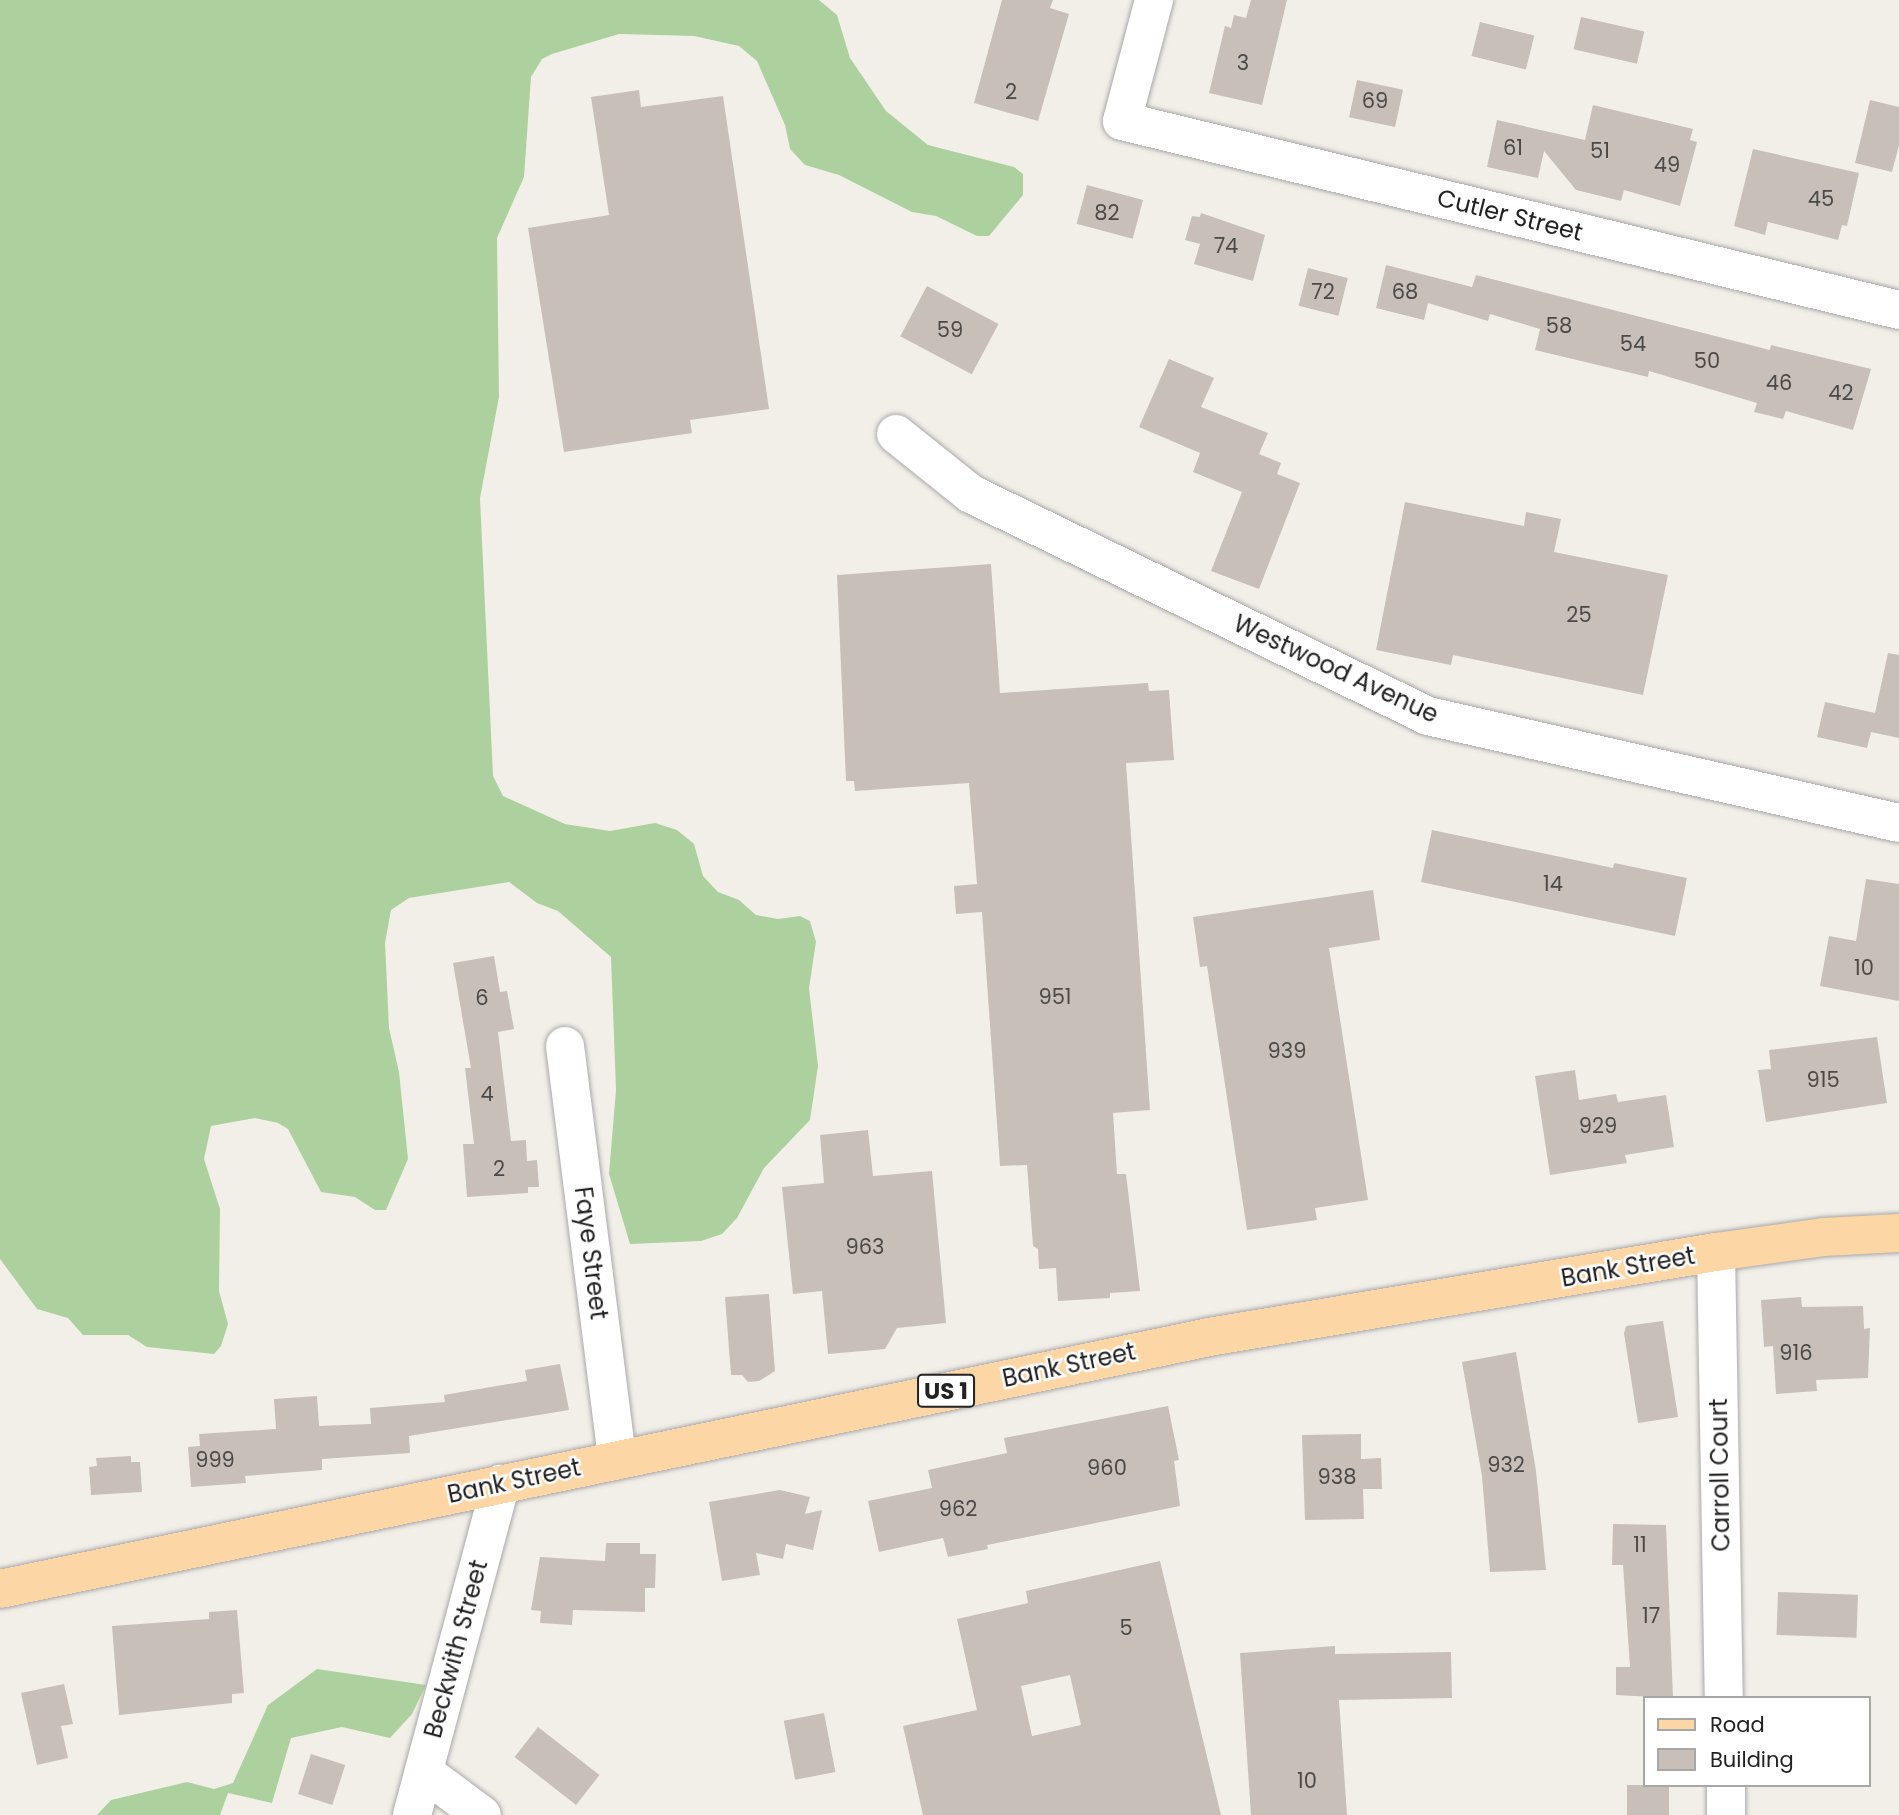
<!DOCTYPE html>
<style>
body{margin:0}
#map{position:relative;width:1899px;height:1815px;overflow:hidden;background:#f2efe9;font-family:Poppins,sans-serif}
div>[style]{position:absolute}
.forest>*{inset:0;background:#add19e}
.building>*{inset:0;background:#c7bfb8;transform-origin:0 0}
.roads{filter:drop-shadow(0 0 2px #a9a9a9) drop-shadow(0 0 2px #a9a9a9)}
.street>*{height:38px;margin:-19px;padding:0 19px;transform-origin:19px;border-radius:19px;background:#fff}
.primary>*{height:38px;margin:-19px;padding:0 19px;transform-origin:19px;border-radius:19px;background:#fcd6a4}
span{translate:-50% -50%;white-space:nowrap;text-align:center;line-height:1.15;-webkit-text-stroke:5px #fff;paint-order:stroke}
.number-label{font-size:21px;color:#4b4948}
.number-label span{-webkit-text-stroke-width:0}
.shield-label span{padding:2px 5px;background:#fff;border:2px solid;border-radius:5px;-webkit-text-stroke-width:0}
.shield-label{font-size:23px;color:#222;font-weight:700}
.street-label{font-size:24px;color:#222}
.legend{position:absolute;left:1643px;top:1696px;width:228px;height:91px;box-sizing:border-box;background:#fff;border:2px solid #a7a7a7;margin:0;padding:9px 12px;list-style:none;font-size:21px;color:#222}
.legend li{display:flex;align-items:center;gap:14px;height:35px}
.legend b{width:35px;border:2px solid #a7a7a7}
</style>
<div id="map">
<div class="forest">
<div style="clip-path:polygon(0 0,819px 0,837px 15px,850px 58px,886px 111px,928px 145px,1014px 167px,1023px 174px,1023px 195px,989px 236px,977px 236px,936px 216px,912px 212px,839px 175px,805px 165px,790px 149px,785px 125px,757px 61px,739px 46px,694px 36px,619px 34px,552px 54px,542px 59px,531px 77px,524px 177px,497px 238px,499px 397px,480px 498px,493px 776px,503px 796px,565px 824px,610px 831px,655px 823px,677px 830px,694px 844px,703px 876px,718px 892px,739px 900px,756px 915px,778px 919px,800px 916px,810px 921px,816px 942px,809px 988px,818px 1066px,810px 1120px,764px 1168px,737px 1218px,722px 1234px,701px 1241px,630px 1244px,609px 1174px,616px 1090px,611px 957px,558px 911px,537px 903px,509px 882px,409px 898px,391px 910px,385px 943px,389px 1028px,399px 1072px,408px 1159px,386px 1210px,375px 1210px,355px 1197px,321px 1192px,288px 1129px,278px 1123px,255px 1118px,211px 1126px,204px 1159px,220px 1209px,219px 1291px,228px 1324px,221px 1346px,214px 1354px,147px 1347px,128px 1335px,83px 1335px,68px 1318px,37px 1309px,0 1259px)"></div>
<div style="clip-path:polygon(317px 1669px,426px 1685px,412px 1714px,390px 1738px,342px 1727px,291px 1738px,272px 1803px,228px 1793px,220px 1815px,97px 1815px,111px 1800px,187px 1782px,214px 1789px,233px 1783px,268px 1705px)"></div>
</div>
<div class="building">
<div style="clip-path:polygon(1002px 0,1053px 0,1050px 8px,1069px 14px,1038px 121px,974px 103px)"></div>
<div style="clip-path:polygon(1251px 0,1287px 0,1262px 105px,1209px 93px,1225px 26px,1231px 28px,1234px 15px,1246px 18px)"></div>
<div style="left:1581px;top:17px;width:65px;height:33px;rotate:13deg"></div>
<div style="left:1480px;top:22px;width:56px;height:35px;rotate:14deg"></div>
<div style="left:1357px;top:80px;width:47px;height:38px;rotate:12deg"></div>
<div style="clip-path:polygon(639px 90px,641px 107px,723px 96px,769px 409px,690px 420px,692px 433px,564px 452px,528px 228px,609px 215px,591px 97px)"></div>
<div style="clip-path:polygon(1870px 100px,1899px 107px,1899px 145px,1892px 172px,1855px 163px)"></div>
<div style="clip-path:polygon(1593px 105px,1693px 129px,1690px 140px,1697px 142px,1680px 206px,1624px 190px,1621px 201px,1576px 190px,1544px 151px,1538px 178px,1487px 167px,1497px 120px,1585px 140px)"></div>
<div style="clip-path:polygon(1753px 149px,1859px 173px,1847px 226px,1842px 225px,1838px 240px,1768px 222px,1765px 235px,1734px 226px)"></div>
<div style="left:1087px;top:185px;width:58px;height:40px;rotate:15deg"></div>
<div style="clip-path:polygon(1201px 213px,1265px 235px,1253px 281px,1194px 264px,1200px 244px,1185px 240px,1192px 216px,1200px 217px)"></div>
<div style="clip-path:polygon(1386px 265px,1472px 287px,1476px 275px,1770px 350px,1771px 345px,1871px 369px,1853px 430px,1786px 411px,1783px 419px,1754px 412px,1757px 403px,1649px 371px,1648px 377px,1535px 350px,1540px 329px,1490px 314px,1488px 321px,1428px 303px,1424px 320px,1376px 308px)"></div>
<div style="left:1308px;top:268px;width:41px;height:39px;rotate:14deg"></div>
<div style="left:927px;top:286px;width:81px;height:57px;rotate:28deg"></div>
<div style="clip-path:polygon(1169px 359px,1214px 378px,1201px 407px,1268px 433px,1259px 454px,1281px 463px,1277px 474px,1300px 483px,1259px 589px,1211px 571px,1242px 492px,1193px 472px,1200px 453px,1139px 427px)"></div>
<div style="clip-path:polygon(1405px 502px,1524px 526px,1526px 512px,1561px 519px,1554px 552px,1668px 575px,1643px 695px,1453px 655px,1451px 665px,1376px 650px)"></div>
<div style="clip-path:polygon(991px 564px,1000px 693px,1148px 683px,1149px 691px,1169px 690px,1174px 760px,1126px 763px,1150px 1110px,1113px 1113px,1117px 1174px,1126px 1174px,1140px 1291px,1110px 1293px,1110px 1298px,1058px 1301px,1056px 1268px,1039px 1269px,1038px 1249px,1033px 1246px,1027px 1165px,1000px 1166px,982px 912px,956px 914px,954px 886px,977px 884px,969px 783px,855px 791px,854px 781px,846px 781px,837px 575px)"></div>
<div style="clip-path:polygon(1888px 653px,1899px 655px,1899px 738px,1871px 732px,1867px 748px,1817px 737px,1825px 702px,1875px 713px)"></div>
<div style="clip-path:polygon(1432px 830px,1613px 868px,1614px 863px,1687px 878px,1675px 936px,1421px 882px)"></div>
<div style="clip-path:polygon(1866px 879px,1899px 884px,1899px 1001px,1820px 986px,1829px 936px,1856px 941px)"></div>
<div style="clip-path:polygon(1373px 890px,1380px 940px,1329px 948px,1368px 1200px,1315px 1208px,1317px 1220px,1247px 1230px,1207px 966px,1200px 967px,1193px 917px)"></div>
<div style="clip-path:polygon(494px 956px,500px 992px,507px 991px,514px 1029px,498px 1032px,511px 1141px,526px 1140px,527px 1161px,537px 1160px,539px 1187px,528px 1187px,528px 1193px,467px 1197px,463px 1144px,474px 1144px,465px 1068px,471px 1068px,453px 963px)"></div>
<div style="clip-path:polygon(1877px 1037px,1887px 1103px,1766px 1122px,1758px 1070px,1771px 1069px,1769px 1050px)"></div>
<div style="clip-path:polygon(1575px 1070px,1579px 1100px,1616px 1094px,1618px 1102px,1666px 1095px,1674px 1147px,1625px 1155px,1627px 1163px,1550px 1175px,1535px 1076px)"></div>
<div style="clip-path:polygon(868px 1130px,873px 1176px,932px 1171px,946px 1323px,897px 1328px,885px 1349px,828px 1354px,822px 1291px,793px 1294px,782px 1187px,824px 1183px,820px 1135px)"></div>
<div style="clip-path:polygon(769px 1294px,775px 1371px,759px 1381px,748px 1382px,742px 1375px,731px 1375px,725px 1297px)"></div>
<div style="clip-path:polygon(1801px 1297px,1802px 1307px,1863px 1306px,1864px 1329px,1870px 1328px,1868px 1378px,1816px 1380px,1817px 1391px,1776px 1394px,1773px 1346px,1764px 1347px,1761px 1300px)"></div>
<div style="clip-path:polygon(1663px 1321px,1678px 1417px,1638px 1423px,1624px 1333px,1626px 1326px)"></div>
<div style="clip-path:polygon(1516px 1352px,1536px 1471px,1546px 1570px,1490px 1572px,1482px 1476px,1462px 1362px)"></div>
<div style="clip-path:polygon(560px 1364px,569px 1410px,409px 1436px,410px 1453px,322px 1459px,322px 1470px,245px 1476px,246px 1483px,191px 1487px,188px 1447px,200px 1446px,199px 1434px,276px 1429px,274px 1399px,317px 1396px,319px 1426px,371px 1424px,370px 1408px,445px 1402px,444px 1395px,527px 1381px,525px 1370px)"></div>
<div style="clip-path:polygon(1168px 1406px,1179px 1460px,1174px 1461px,1180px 1506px,987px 1545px,988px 1549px,948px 1557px,943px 1538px,879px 1552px,868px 1501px,932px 1488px,928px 1470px,1007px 1453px,1004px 1438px)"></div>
<div style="clip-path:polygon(1361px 1434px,1361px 1459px,1381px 1458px,1382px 1489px,1363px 1489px,1364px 1519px,1305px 1520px,1302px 1435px)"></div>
<div style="clip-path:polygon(131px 1456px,131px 1462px,140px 1462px,142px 1492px,91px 1495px,89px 1467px,97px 1466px,96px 1458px)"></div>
<div style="clip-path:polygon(780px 1490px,810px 1497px,805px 1514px,822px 1510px,813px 1550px,786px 1544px,783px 1559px,756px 1553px,760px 1575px,722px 1581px,709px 1502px)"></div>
<div style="clip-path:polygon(1613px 1524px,1666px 1525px,1673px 1698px,1616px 1695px,1616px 1667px,1630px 1667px,1623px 1565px,1612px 1565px)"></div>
<div style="clip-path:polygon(606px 1543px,640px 1543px,640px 1554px,656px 1554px,655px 1588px,645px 1588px,645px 1612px,573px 1610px,572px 1625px,540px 1623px,541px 1611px,531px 1610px,540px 1557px,605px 1561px)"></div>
<div style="clip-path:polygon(evenodd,1160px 1561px,1221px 1815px,923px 1815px,903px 1726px,977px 1710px,957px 1619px,1028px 1603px,1026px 1591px,1160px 1561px,1070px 1675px,1081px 1725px,1032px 1736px,1021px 1686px,1070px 1675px)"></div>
<div style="left:1778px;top:1592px;width:80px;height:43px;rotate:2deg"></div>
<div style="clip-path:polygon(237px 1610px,244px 1693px,232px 1694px,232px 1703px,119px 1715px,112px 1626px,209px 1619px,209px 1612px)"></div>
<div style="clip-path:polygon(1335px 1646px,1335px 1654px,1451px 1652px,1452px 1698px,1339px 1700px,1347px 1815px,1251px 1815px,1240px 1653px)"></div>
<div style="clip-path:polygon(64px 1684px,73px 1724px,61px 1726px,68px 1758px,37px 1765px,21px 1693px)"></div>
<div style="left:824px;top:1713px;width:60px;height:41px;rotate:79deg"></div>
<div style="left:538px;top:1727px;width:78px;height:38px;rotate:38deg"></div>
<div style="left:311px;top:1754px;width:36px;height:42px;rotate:18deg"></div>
<div style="left:1627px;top:1785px;width:42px;height:30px"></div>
</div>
<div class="roads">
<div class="street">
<div style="left:1154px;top:0;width:125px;rotate:104.8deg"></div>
<div style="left:1122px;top:121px;width:800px;rotate:13.67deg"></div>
<div style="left:896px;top:434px;width:96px;rotate:38.7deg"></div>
<div style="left:971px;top:494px;width:508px;rotate:25.91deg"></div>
<div style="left:1428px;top:716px;width:483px;rotate:12.8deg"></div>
<div style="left:565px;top:1046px;width:417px;rotate:82.8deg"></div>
<div style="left:1716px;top:1252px;width:446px;rotate:89deg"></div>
<div style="left:424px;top:1772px;width:72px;rotate:36.6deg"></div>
<div style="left:1726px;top:1785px;width:30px;rotate:90deg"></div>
<div style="left:412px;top:1815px;width:343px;rotate:-75deg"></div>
</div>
<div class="primary">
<div style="left:0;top:1589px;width:1235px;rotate:-11.77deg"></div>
<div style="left:1209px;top:1337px;width:514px;rotate:-9.52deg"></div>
<div style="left:1716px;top:1252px;width:109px;rotate:-7.9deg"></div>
<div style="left:1824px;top:1237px;width:75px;rotate:-3.1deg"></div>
</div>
</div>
<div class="number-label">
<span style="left:1243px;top:63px">3</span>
<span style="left:1011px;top:92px">2</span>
<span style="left:1375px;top:101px">69</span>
<span style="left:1513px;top:148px">61</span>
<span style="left:1600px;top:151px">51</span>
<span style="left:1667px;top:165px">49</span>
<span style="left:1821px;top:199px">45</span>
<span style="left:1107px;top:213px">82</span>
<span style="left:1226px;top:246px">74</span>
<span style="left:1323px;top:292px">72</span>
<span style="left:1405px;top:292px">68</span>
<span style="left:1559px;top:326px">58</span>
<span style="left:950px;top:330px">59</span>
<span style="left:1633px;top:344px">54</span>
<span style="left:1707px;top:361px">50</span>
<span style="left:1779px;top:383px">46</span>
<span style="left:1841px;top:393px">42</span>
<span style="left:1579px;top:615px">25</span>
<span style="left:1553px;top:884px">14</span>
<span style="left:1864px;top:968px">10</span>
<span style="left:1055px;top:997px">951</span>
<span style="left:482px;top:998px">6</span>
<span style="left:1287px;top:1051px">939</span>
<span style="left:1823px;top:1080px">915</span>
<span style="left:487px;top:1094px">4</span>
<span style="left:1598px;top:1126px">929</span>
<span style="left:499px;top:1169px">2</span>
<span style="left:865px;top:1247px">963</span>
<span style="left:1796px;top:1353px">916</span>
<span style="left:215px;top:1460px">999</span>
<span style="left:1506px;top:1465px">932</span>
<span style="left:1107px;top:1468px">960</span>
<span style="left:1337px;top:1477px">938</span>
<span style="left:958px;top:1509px">962</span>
<span style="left:1640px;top:1545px">11</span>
<span style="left:1651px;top:1616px">17</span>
<span style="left:1126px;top:1628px">5</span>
<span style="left:1307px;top:1781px">10</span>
</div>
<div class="shield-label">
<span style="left:946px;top:1391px">US 1</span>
</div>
<div class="street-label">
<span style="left:1510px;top:215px;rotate:14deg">Cutler Street</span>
<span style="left:1336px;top:669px;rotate:25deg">Westwood Avenue</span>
<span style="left:591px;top:1253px;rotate:83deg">Faye Street</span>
<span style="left:1628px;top:1267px;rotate:-10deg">Bank Street</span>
<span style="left:1069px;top:1365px;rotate:-12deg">Bank Street</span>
<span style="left:1720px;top:1475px;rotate:-91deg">Carroll Court</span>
<span style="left:514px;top:1481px;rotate:-12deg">Bank Street</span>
<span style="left:456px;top:1649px;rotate:-75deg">Beckwith Street</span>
</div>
<ul class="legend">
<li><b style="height:9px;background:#fcd6a4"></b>Road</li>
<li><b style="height:19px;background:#c7bfb8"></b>Building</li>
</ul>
</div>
